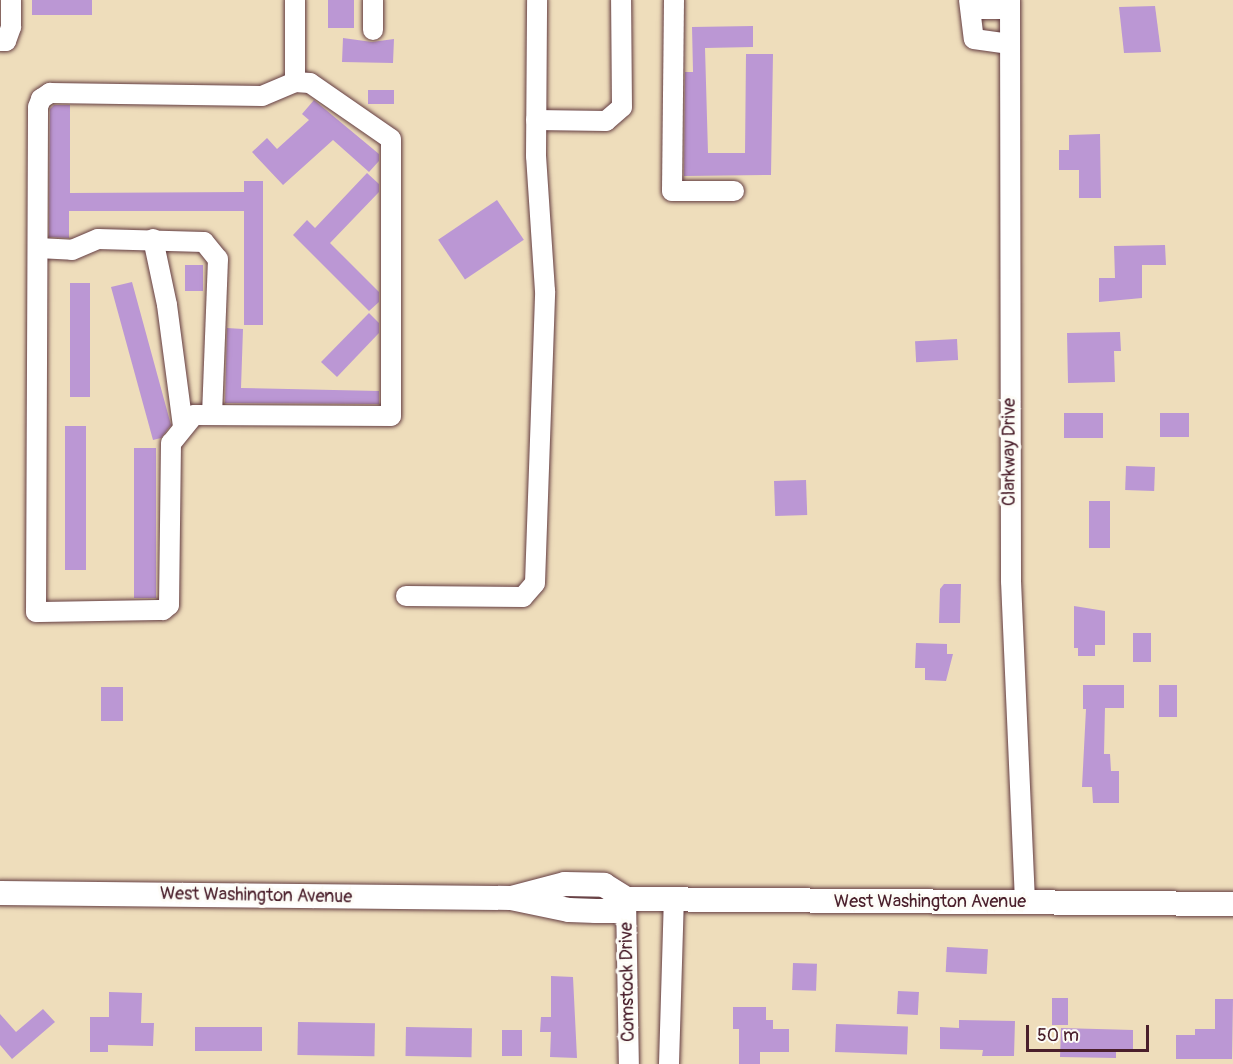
<!DOCTYPE html>
<style>
body{margin:0}
#map{position:relative;width:1233px;height:1064px;overflow:hidden;background:#edb;font-family:Pangolin,sans-serif}
div>[style]{position:absolute}
.building>*{inset:0;background:#bb97d4;transform-origin:0 0}
.roads{filter:drop-shadow(0 0 2px #633c41) drop-shadow(0 0 2px #633c41)}
.minor>*{height:20px;margin:-10px;padding:0 10px;transform-origin:10px;border-radius:10px;background:#fff}
.major>*{height:24px;margin:-12px;padding:0 12px;transform-origin:12px;border-radius:12px;background:#fff}
span{translate:-50% -50%;white-space:nowrap;text-align:center;line-height:1.15;-webkit-text-stroke:6px #fdfcf7;paint-order:stroke}
.street-label{font-size:18px;color:#4a1f2b}
.scale{position:absolute;left:1026px;top:1025px;width:123px;height:27px;box-sizing:border-box;border:3px solid #4a1f2b;border-top:0;padding-left:8px;font-size:18px;line-height:21px;white-space:nowrap;color:#4a1f2b;-webkit-text-stroke:4px #fdfcf7;paint-order:stroke}
</style>
<div id="map">
<div class="building">
<div style="left:32px;top:0;width:60px;height:15px"></div>
<div style="left:328px;top:0;width:26px;height:28px"></div>
<div style="clip-path:polygon(1155px 6px,1161px 52px,1124px 53px,1119px 7px)"></div>
<div style="clip-path:polygon(753px 26px,753px 47px,705px 48px,708px 153px,745px 153px,746px 54px,773px 54px,771px 175px,684px 176px,685px 72px,693px 72px,692px 27px)"></div>
<div style="clip-path:polygon(343px 38px,372px 42px,394px 39px,393px 63px,342px 62px)"></div>
<div style="left:394px;top:90px;width:14px;height:26px;rotate:90deg"></div>
<div style="clip-path:polygon(314px 100px,379px 154px,379px 161px,369px 172px,333px 140px,283px 185px,252px 152px,267px 138px,277px 149px,309px 120px,302px 114px)"></div>
<div style="clip-path:polygon(54px 105px,70px 105px,70px 193px,244px 192px,244px 181px,263px 181px,263px 325px,244px 325px,244px 211px,69px 211px,69px 238px,49px 237px,50px 109px)"></div>
<div style="clip-path:polygon(1100px 134px,1101px 198px,1079px 198px,1079px 170px,1059px 170px,1059px 150px,1069px 150px,1069px 135px)"></div>
<div style="clip-path:polygon(367px 173px,379px 184px,379px 192px,330px 243px,379px 292px,379px 302px,369px 311px,293px 235px,307px 220px,315px 228px)"></div>
<div style="left:497px;top:200px;width:48px;height:71px;rotate:56deg"></div>
<div style="clip-path:polygon(1165px 245px,1166px 265px,1142px 265px,1142px 298px,1099px 302px,1099px 278px,1115px 278px,1114px 246px)"></div>
<div style="left:185px;top:265px;width:18px;height:26px"></div>
<div style="clip-path:polygon(132px 282px,171px 425px,161px 438px,153px 440px,111px 287px)"></div>
<div style="left:70px;top:283px;width:20px;height:114px"></div>
<div style="clip-path:polygon(369px 313px,379px 323px,379px 333px,337px 377px,321px 362px)"></div>
<div style="clip-path:polygon(227px 328px,243px 329px,241px 388px,379px 391px,379px 404px,225px 403px)"></div>
<div style="clip-path:polygon(1120px 332px,1121px 351px,1114px 351px,1115px 382px,1068px 383px,1067px 333px)"></div>
<div style="left:957px;top:339px;width:21px;height:42px;rotate:87deg"></div>
<div style="left:1103px;top:413px;width:25px;height:39px;rotate:90deg"></div>
<div style="left:1189px;top:413px;width:24px;height:29px;rotate:90deg"></div>
<div style="left:65px;top:426px;width:21px;height:144px"></div>
<div style="left:134px;top:448px;width:22px;height:150px"></div>
<div style="left:1126px;top:466px;width:29px;height:24px;rotate:2deg"></div>
<div style="left:806px;top:480px;width:35px;height:32px;rotate:88deg"></div>
<div style="left:1089px;top:501px;width:21px;height:47px"></div>
<div style="clip-path:polygon(944px 584px,961px 584px,960px 623px,939px 623px,940px 589px)"></div>
<div style="clip-path:polygon(1074px 606px,1105px 611px,1105px 645px,1095px 645px,1095px 656px,1078px 656px,1078px 648px,1074px 648px)"></div>
<div style="left:1133px;top:633px;width:18px;height:29px"></div>
<div style="clip-path:polygon(916px 643px,947px 644px,947px 654px,953px 654px,946px 681px,925px 680px,925px 668px,915px 668px)"></div>
<div style="clip-path:polygon(1083px 685px,1124px 685px,1124px 708px,1105px 708px,1104px 754px,1110px 754px,1111px 771px,1119px 771px,1119px 803px,1093px 803px,1092px 787px,1082px 787px,1086px 709px,1083px 709px)"></div>
<div style="left:1159px;top:685px;width:18px;height:32px"></div>
<div style="left:101px;top:687px;width:22px;height:34px"></div>
<div style="left:947px;top:947px;width:41px;height:25px;rotate:3deg"></div>
<div style="left:793px;top:963px;width:24px;height:27px;rotate:2deg"></div>
<div style="clip-path:polygon(551px 976px,573px 977px,577px 1058px,550px 1057px,551px 1032px,540px 1032px,541px 1017px,551px 1017px)"></div>
<div style="left:898px;top:991px;width:21px;height:23px;rotate:3deg"></div>
<div style="clip-path:polygon(109px 992px,142px 993px,141px 1023px,154px 1023px,153px 1046px,108px 1045px,108px 1052px,90px 1052px,90px 1017px,109px 1017px)"></div>
<div style="left:1052px;top:998px;width:16px;height:27px"></div>
<div style="clip-path:polygon(1215px 999px,1233px 999px,1232px 1059px,1176px 1059px,1176px 1035px,1195px 1035px,1195px 1029px,1215px 1029px)"></div>
<div style="clip-path:polygon(733px 1007px,766px 1007px,766px 1020px,773px 1020px,773px 1029px,789px 1029px,789px 1052px,760px 1052px,760px 1064px,739px 1064px,739px 1029px,733px 1029px)"></div>
<div style="clip-path:polygon(43px 1009px,55px 1022px,12px 1059px,0 1045px,0 1014px,16px 1032px)"></div>
<div style="clip-path:polygon(959px 1020px,1015px 1021px,1014px 1056px,982px 1056px,983px 1050px,940px 1049px,940px 1027px,959px 1028px)"></div>
<div style="left:298px;top:1022px;width:77px;height:33px;rotate:1deg"></div>
<div style="left:836px;top:1024px;width:72px;height:28px;rotate:2deg"></div>
<div style="left:195px;top:1027px;width:67px;height:24px"></div>
<div style="left:406px;top:1027px;width:66px;height:29px;rotate:1deg"></div>
<div style="clip-path:polygon(1061px 1028px,1133px 1030px,1133px 1052px,1116px 1052px,1116px 1058px,1060px 1057px)"></div>
<div style="left:502px;top:1030px;width:20px;height:26px"></div>
</div>
<div class="roads">
<div class="minor">
<div style="left:295px;top:0;width:82px;rotate:90deg"></div>
<div style="left:674px;top:0;width:191px;rotate:90.6deg"></div>
<div style="left:672px;top:191px;width:62px"></div>
<div style="left:969px;top:0;width:39px;rotate:83deg"></div>
<div style="left:974px;top:39px;width:36px;rotate:8deg"></div>
<div style="left:1010px;top:0;width:581px;rotate:89.9deg"></div>
<div style="left:1011px;top:581px;width:322px;rotate:87.5deg"></div>
<div style="left:971px;top:9px;width:39px"></div>
<div style="left:373px;top:30px;width:30px;rotate:-90deg"></div>
<div style="left:0;top:41px;width:6px"></div>
<div style="left:6px;top:41px;width:15px;rotate:-70deg"></div>
<div style="left:11px;top:27px;width:27px;rotate:-90deg"></div>
<div style="left:295px;top:82px;width:15px;rotate:4deg"></div>
<div style="left:310px;top:83px;width:98px;rotate:34.7deg"></div>
<div style="left:391px;top:139px;width:277px;rotate:90deg"></div>
<div style="left:391px;top:416px;width:197px;rotate:-179.7deg"></div>
<div style="left:194px;top:415px;width:36px;rotate:129deg"></div>
<div style="left:171px;top:443px;width:162px;rotate:90.7deg"></div>
<div style="left:169px;top:605px;width:8px;rotate:140deg"></div>
<div style="left:163px;top:610px;width:127px;rotate:179.1deg"></div>
<div style="left:36px;top:612px;width:505px;rotate:-89.77deg"></div>
<div style="left:38px;top:107px;width:9px;rotate:-69deg"></div>
<div style="left:41px;top:99px;width:11px;rotate:-34deg"></div>
<div style="left:50px;top:93px;width:212px;rotate:0.8deg"></div>
<div style="left:262px;top:96px;width:36px;rotate:-23deg"></div>
<div style="left:536px;top:120px;width:70px;rotate:0.8deg"></div>
<div style="left:606px;top:121px;width:21px;rotate:-41deg"></div>
<div style="left:622px;top:107px;width:107px;rotate:-90.5deg"></div>
<div style="left:153px;top:239px;width:67px;rotate:78deg"></div>
<div style="left:167px;top:305px;width:122px;rotate:82.5deg"></div>
<div style="left:38px;top:248px;width:34px;rotate:3deg"></div>
<div style="left:72px;top:250px;width:28px;rotate:-23deg"></div>
<div style="left:98px;top:239px;width:106px;rotate:1.6deg"></div>
<div style="left:204px;top:242px;width:22px;rotate:51deg"></div>
<div style="left:218px;top:259px;width:156px;rotate:92.2deg"></div>
<div style="left:406px;top:596px;width:117px;rotate:0.5deg"></div>
<div style="left:523px;top:597px;width:18px;rotate:-49deg"></div>
<div style="left:535px;top:583px;width:292px;rotate:-88deg"></div>
<div style="left:545px;top:291px;width:135px;rotate:-93.8deg"></div>
<div style="left:536px;top:156px;width:156px;rotate:-89.6deg"></div>
<div style="left:626px;top:899px;width:165px;rotate:89deg"></div>
<div style="left:669px;top:1064px;width:164px;rotate:-88.3deg"></div>
</div>
<div class="major">
<div style="left:0;top:893px;width:511px;rotate:0.56deg"></div>
<div style="left:511px;top:898px;width:59px;rotate:11.7deg"></div>
<div style="left:569px;top:910px;width:27px;rotate:2deg"></div>
<div style="left:596px;top:911px;width:22px"></div>
<div style="left:618px;top:911px;width:14px;rotate:-56deg"></div>
<div style="left:511px;top:898px;width:56px;rotate:-14.5deg"></div>
<div style="left:565px;top:884px;width:39px;rotate:1deg"></div>
<div style="left:604px;top:885px;width:26px;rotate:32deg"></div>
<div style="left:626px;top:899px;width:607px;rotate:0.47deg"></div>
</div>
</div>
<div class="street-label">
<span style="left:1010px;top:452px;rotate:-90deg">Clarkway Drive</span>
<span style="left:256px;top:896px;rotate:1deg">West Washington Avenue</span>
<span style="left:930px;top:902px">West Washington Avenue</span>
<span style="left:628px;top:982px;rotate:-91deg">Comstock Drive</span>
</div>
<div class="scale">50 m</div>
</div>
